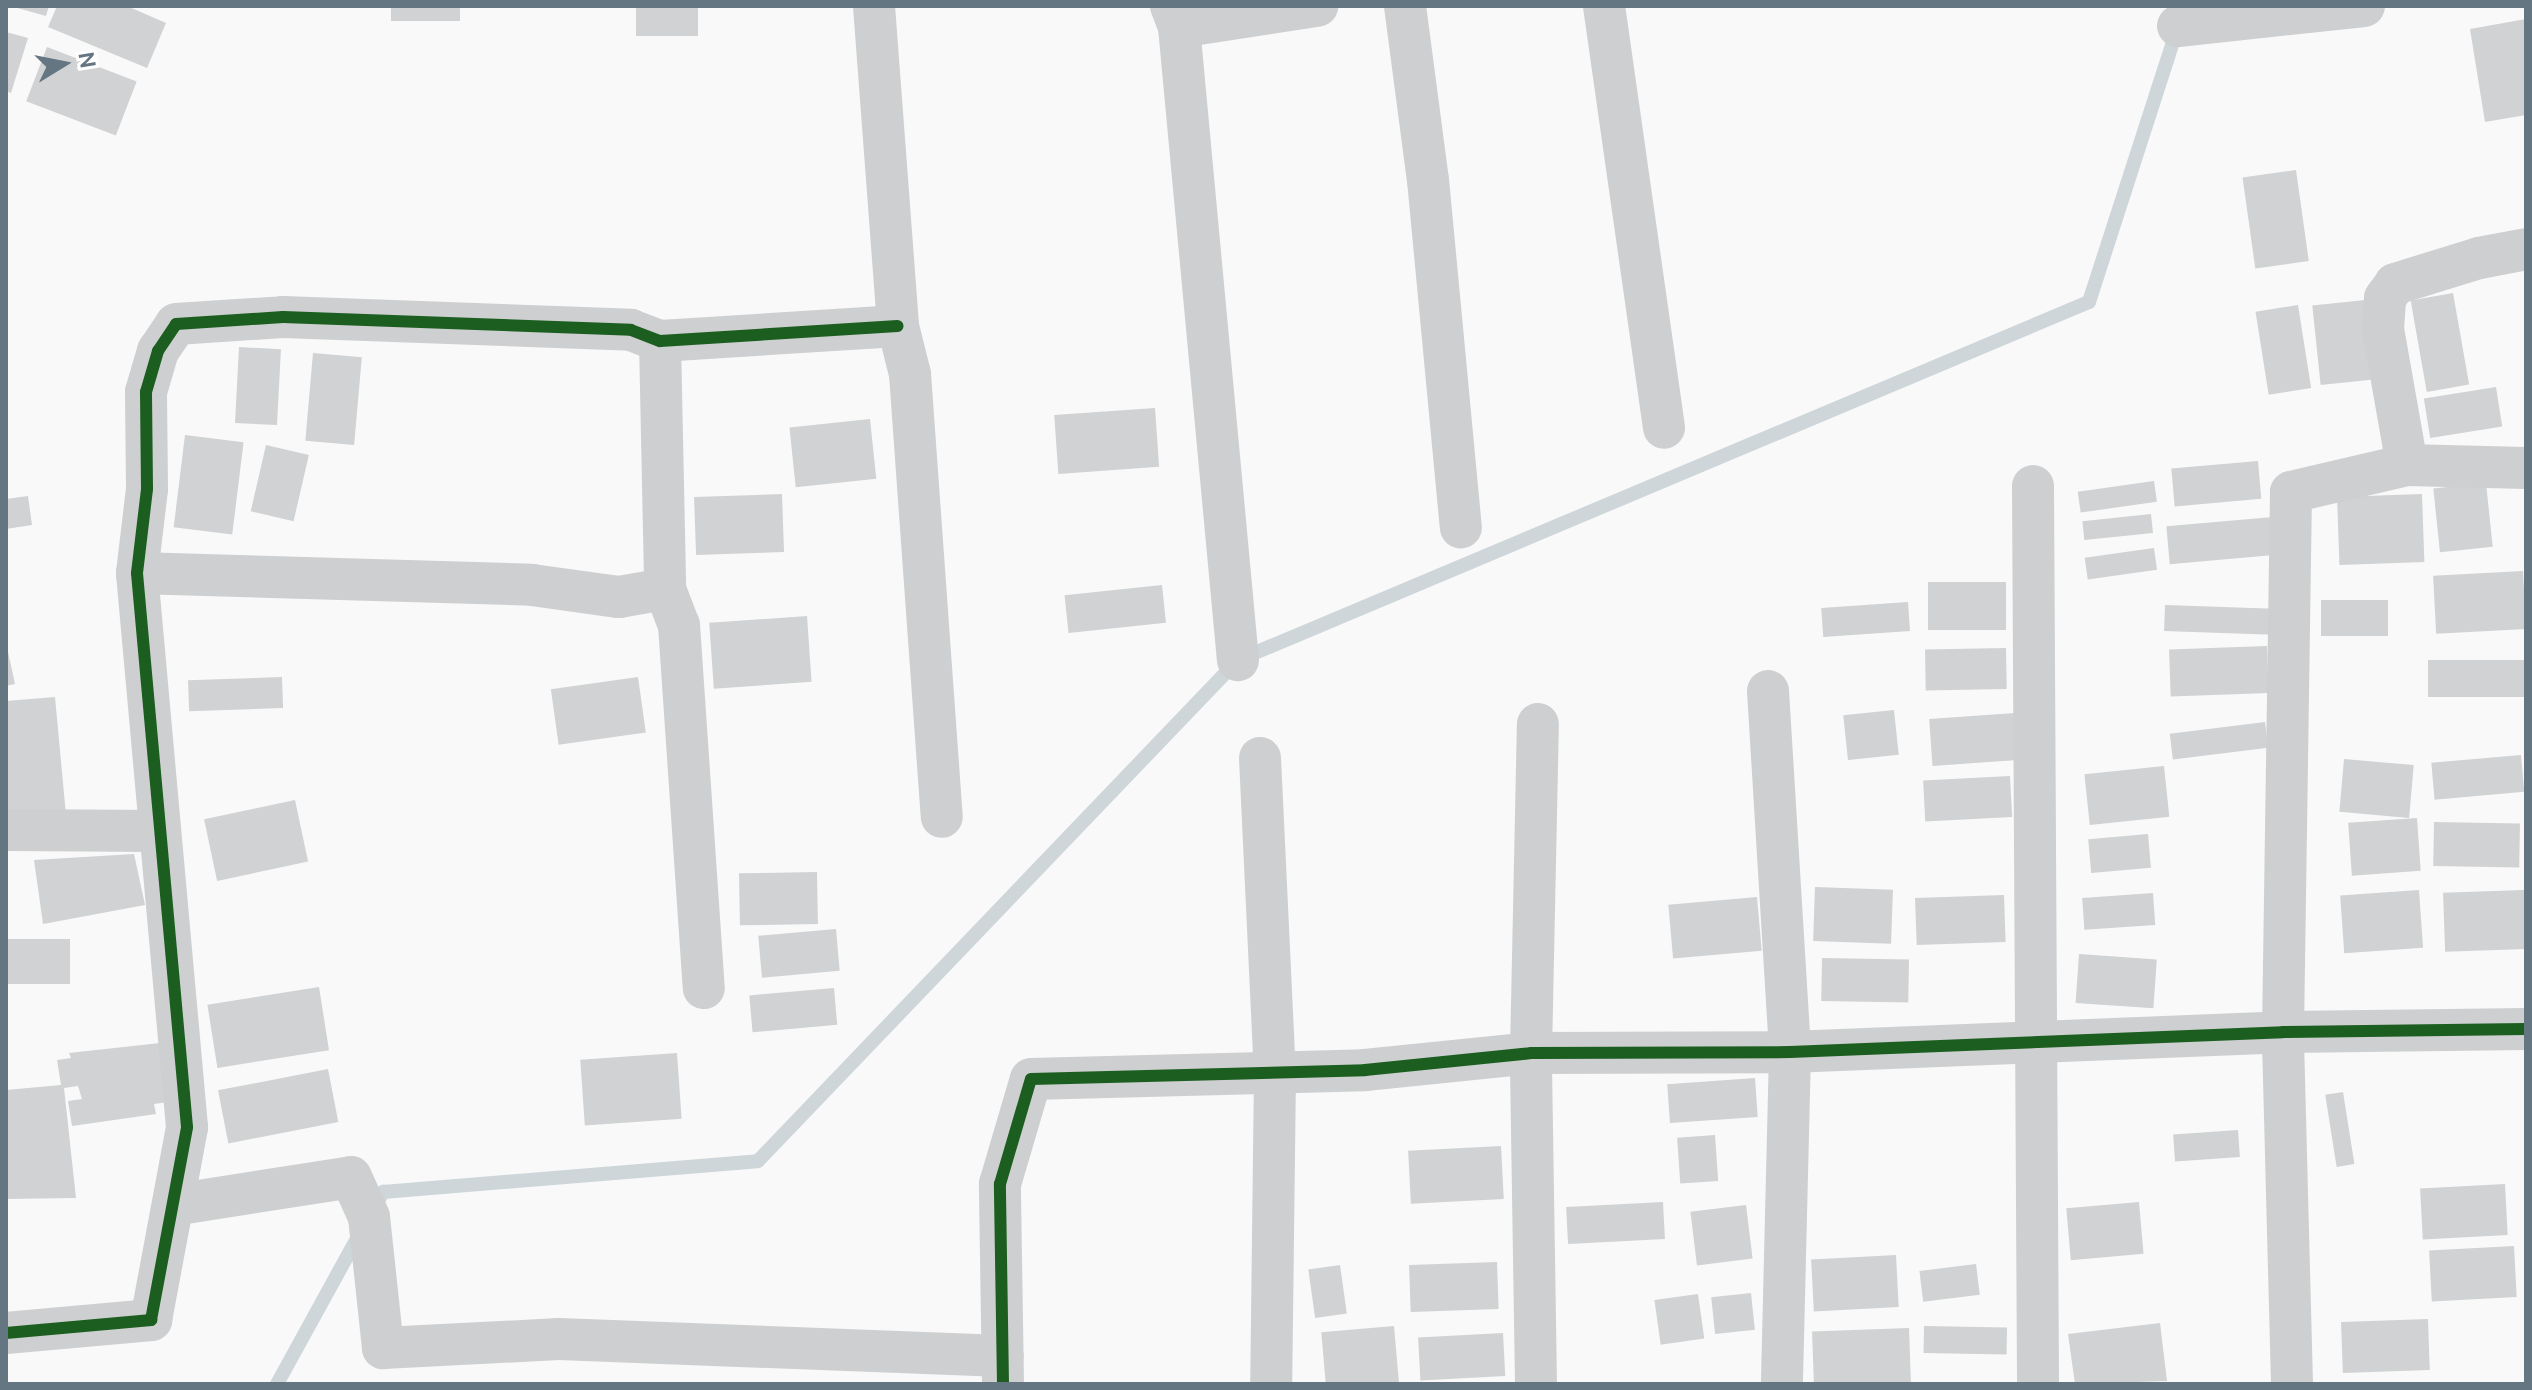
<!DOCTYPE html>
<style>
body{margin:0}
#map{position:relative;width:2532px;height:1390px;overflow:hidden;background:#f9f9f9;font-family:Ubuntu,sans-serif}
div>[style]{position:absolute}
.stream>*{height:14px;margin:-7px;padding:0 7px;transform-origin:7px;border-radius:7px;background:#ced6d9}
.building>*{inset:0;background:#d0d2d3;transform-origin:0 0}
.street>*{height:42px;margin:-21px;padding:0 21px;transform-origin:21px;border-radius:21px;background:#cecfd0}
.cycleway>*{height:12px;margin:-6px;padding:0 6px;transform-origin:6px;border-radius:6px;background:#1b5e20}
span{translate:-50% -50%;white-space:nowrap;text-align:center;line-height:1.15;-webkit-text-stroke:8px #fff;paint-order:stroke}
.frame{position:absolute;inset:0;border:8px solid #657683;pointer-events:none}
.north{position:absolute;left:24px;top:24px;width:80px;height:80px;-webkit-text-stroke:6px #fff;paint-order:stroke;rotate:80deg;font-size:22px;font-weight:700;line-height:32px;text-align:center;color:#657683}
.north::after{content:'';display:block;margin:auto;width:28px;height:36px;background:#657683;clip-path:polygon(50% 0,100% 100%,50% 72%,0 100%)}
</style>
<div id="map">
<div class="stream">
<div style="left:373px;top:1210px;width:21px;rotate:-61deg"></div>
<div style="left:383px;top:1192px;width:376px;rotate:-4.7deg"></div>
<div style="left:758px;top:1161px;width:694px;rotate:-46.23deg"></div>
<div style="left:1238px;top:660px;width:923px;rotate:-22.82deg"></div>
<div style="left:2089px;top:302px;width:286px;rotate:-72.1deg"></div>
<div style="left:277px;top:1384px;width:170px;rotate:-61.2deg"></div>
</div>
<div class="building">
<div style="clip-path:polygon(10px 6px,49px 6px,46px 16px)"></div>
<div style="clip-path:polygon(57px 6px,127px 6px,166px 23px,147px 68px,48px 27px)"></div>
<div style="left:391px;top:6px;width:69px;height:15px"></div>
<div style="left:636px;top:6px;width:62px;height:30px"></div>
<div style="clip-path:polygon(2526px 19px,2526px 115px,2485px 122px,2470px 29px)"></div>
<div style="clip-path:polygon(6px 32px,28px 38px,11px 93px,6px 91px)"></div>
<div style="left:47px;top:47px;width:96px;height:58px;rotate:21deg"></div>
<div style="left:2296px;top:170px;width:92px;height:54px;rotate:82deg"></div>
<div style="left:2453px;top:293px;width:93px;height:43px;rotate:80deg"></div>
<div style="left:2365px;top:300px;width:80px;height:53px;rotate:84deg"></div>
<div style="left:2298px;top:305px;width:84px;height:43px;rotate:81deg"></div>
<div style="left:239px;top:347px;width:42px;height:76px;rotate:3deg"></div>
<div style="left:313px;top:353px;width:49px;height:88px;rotate:5deg"></div>
<div style="left:2496px;top:387px;width:40px;height:73px;rotate:81deg"></div>
<div style="left:1155px;top:408px;width:59px;height:101px;rotate:86deg"></div>
<div style="left:870px;top:419px;width:60px;height:81px;rotate:84deg"></div>
<div style="left:185px;top:435px;width:59px;height:93px;rotate:7deg"></div>
<div style="left:266px;top:445px;width:44px;height:68px;rotate:13deg"></div>
<div style="left:2258px;top:461px;width:38px;height:87px;rotate:85deg"></div>
<div style="left:2154px;top:481px;width:21px;height:77px;rotate:82deg"></div>
<div style="left:2486px;top:483px;width:64px;height:53px;rotate:84deg"></div>
<div style="left:782px;top:494px;width:58px;height:88px;rotate:88deg"></div>
<div style="left:2422px;top:494px;width:68px;height:85px;rotate:88deg"></div>
<div style="clip-path:polygon(28px 496px,32px 525px,6px 529px,6px 499px)"></div>
<div style="left:2151px;top:514px;width:19px;height:69px;rotate:84deg"></div>
<div style="left:2273px;top:517px;width:38px;height:107px;rotate:85deg"></div>
<div style="left:2154px;top:548px;width:22px;height:70px;rotate:82deg"></div>
<div style="left:2523px;top:571px;width:58px;height:90px;rotate:87deg"></div>
<div style="left:2006px;top:582px;width:48px;height:78px;rotate:90deg"></div>
<div style="left:1162px;top:585px;width:38px;height:98px;rotate:84deg"></div>
<div style="left:2321px;top:600px;width:67px;height:36px"></div>
<div style="left:1908px;top:602px;width:29px;height:87px;rotate:86deg"></div>
<div style="left:2165px;top:605px;width:109px;height:26px;rotate:2deg"></div>
<div style="left:807px;top:616px;width:66px;height:98px;rotate:86deg"></div>
<div style="left:2267px;top:646px;width:47px;height:98px;rotate:88deg"></div>
<div style="clip-path:polygon(7px 647px,15px 684px,6px 686px,6px 648px)"></div>
<div style="left:2006px;top:648px;width:41px;height:81px;rotate:89deg"></div>
<div style="left:2526px;top:660px;width:37px;height:98px;rotate:90deg"></div>
<div style="left:282px;top:677px;width:31px;height:94px;rotate:88deg"></div>
<div style="left:638px;top:677px;width:56px;height:88px;rotate:82deg"></div>
<div style="clip-path:polygon(55px 697px,66px 815px,6px 822px,6px 701px)"></div>
<div style="left:1894px;top:710px;width:45px;height:51px;rotate:84deg"></div>
<div style="left:2015px;top:713px;width:47px;height:86px;rotate:86deg"></div>
<div style="left:2265px;top:722px;width:26px;height:96px;rotate:83deg"></div>
<div style="left:2521px;top:755px;width:37px;height:90px;rotate:85deg"></div>
<div style="left:2344px;top:759px;width:70px;height:53px;rotate:5deg"></div>
<div style="left:2164px;top:766px;width:51px;height:80px;rotate:84deg"></div>
<div style="left:2010px;top:776px;width:41px;height:87px;rotate:87deg"></div>
<div style="left:295px;top:800px;width:63px;height:93px;rotate:78deg"></div>
<div style="left:2417px;top:818px;width:53px;height:69px;rotate:86deg"></div>
<div style="left:2434px;top:822px;width:86px;height:44px;rotate:1deg"></div>
<div style="left:2148px;top:834px;width:34px;height:60px;rotate:85deg"></div>
<div style="clip-path:polygon(134px 854px,145px 905px,43px 924px,34px 860px)"></div>
<div style="left:817px;top:872px;width:52px;height:78px;rotate:89deg"></div>
<div style="left:1815px;top:887px;width:78px;height:54px;rotate:2deg"></div>
<div style="left:2419px;top:890px;width:58px;height:79px;rotate:86deg"></div>
<div style="left:2524px;top:890px;width:59px;height:81px;rotate:88deg"></div>
<div style="left:2153px;top:893px;width:32px;height:71px;rotate:86deg"></div>
<div style="left:2004px;top:895px;width:47px;height:89px;rotate:88deg"></div>
<div style="left:1757px;top:897px;width:54px;height:89px;rotate:85deg"></div>
<div style="left:836px;top:929px;width:42px;height:78px;rotate:85deg"></div>
<div style="left:6px;top:939px;width:64px;height:45px"></div>
<div style="left:2079px;top:954px;width:78px;height:49px;rotate:4deg"></div>
<div style="left:1822px;top:958px;width:87px;height:43px;rotate:1deg"></div>
<div style="left:319px;top:987px;width:64px;height:113px;rotate:81deg"></div>
<div style="left:834px;top:988px;width:37px;height:85px;rotate:85deg"></div>
<div style="clip-path:polygon(160px 1043px,175px 1101px,154px 1104px,156px 1114px,72px 1126px,68px 1101px,82px 1099px,78px 1086px,64px 1088px,76px 1198px,6px 1199px,6px 1090px,61px 1085px,57px 1060px,71px 1058px,69px 1053px)"></div>
<div style="left:677px;top:1053px;width:66px;height:97px;rotate:86deg"></div>
<div style="left:328px;top:1069px;width:54px;height:112px;rotate:79deg"></div>
<div style="left:1755px;top:1078px;width:39px;height:88px;rotate:86deg"></div>
<div style="left:2343px;top:1092px;width:73px;height:18px;rotate:81deg"></div>
<div style="left:2238px;top:1130px;width:27px;height:65px;rotate:86deg"></div>
<div style="left:1715px;top:1135px;width:46px;height:38px;rotate:86deg"></div>
<div style="left:1501px;top:1146px;width:53px;height:93px;rotate:87deg"></div>
<div style="left:2505px;top:1184px;width:51px;height:85px;rotate:87deg"></div>
<div style="left:1663px;top:1202px;width:37px;height:97px;rotate:87deg"></div>
<div style="left:2139px;top:1202px;width:52px;height:73px;rotate:85deg"></div>
<div style="left:1746px;top:1205px;width:54px;height:56px;rotate:83deg"></div>
<div style="left:2514px;top:1246px;width:51px;height:85px;rotate:87deg"></div>
<div style="left:1896px;top:1255px;width:52px;height:85px;rotate:87deg"></div>
<div style="left:1497px;top:1262px;width:47px;height:88px;rotate:88deg"></div>
<div style="left:1976px;top:1264px;width:31px;height:57px;rotate:83deg"></div>
<div style="left:1340px;top:1265px;width:49px;height:32px;rotate:82deg"></div>
<div style="left:1751px;top:1293px;width:37px;height:40px;rotate:84deg"></div>
<div style="left:1698px;top:1294px;width:45px;height:44px;rotate:82deg"></div>
<div style="left:2428px;top:1319px;width:51px;height:87px;rotate:88deg"></div>
<div style="clip-path:polygon(2160px 1323px,2167px 1381px,2075px 1384px,2068px 1334px)"></div>
<div style="left:1394px;top:1326px;width:58px;height:73px;rotate:85deg"></div>
<div style="left:1924px;top:1326px;width:83px;height:27px;rotate:1deg"></div>
<div style="left:1909px;top:1328px;width:56px;height:97px;rotate:88deg"></div>
<div style="left:1503px;top:1333px;width:43px;height:85px;rotate:87deg"></div>
</div>
<div class="street">
<div style="left:874px;top:6px;width:321px;rotate:85.7deg"></div>
<div style="left:898px;top:326px;width:49px;rotate:76deg"></div>
<div style="left:910px;top:374px;width:444px;rotate:85.9deg"></div>
<div style="left:1171px;top:6px;width:22px;rotate:69deg"></div>
<div style="left:1179px;top:27px;width:636px;rotate:84.68deg"></div>
<div style="left:1405px;top:6px;width:176px;rotate:82.5deg"></div>
<div style="left:1428px;top:180px;width:349px;rotate:84.6deg"></div>
<div style="left:1604px;top:6px;width:426px;rotate:81.9deg"></div>
<div style="left:2178px;top:26px;width:187px;rotate:-6.1deg"></div>
<div style="left:1179px;top:27px;width:140px;rotate:-8.7deg"></div>
<div style="left:660px;top:341px;width:248px;rotate:88.8deg"></div>
<div style="left:665px;top:589px;width:39px;rotate:69deg"></div>
<div style="left:679px;top:625px;width:364px;rotate:86.1deg"></div>
<div style="left:2407px;top:465px;width:138px;rotate:-100deg"></div>
<div style="left:2383px;top:329px;width:31px;rotate:-86deg"></div>
<div style="left:2385px;top:298px;width:17px;rotate:-54deg"></div>
<div style="left:2395px;top:284px;width:88px;rotate:-17.2deg"></div>
<div style="left:2479px;top:258px;width:48px;rotate:-10.8deg"></div>
<div style="left:2033px;top:486px;width:898px;rotate:89.68deg"></div>
<div style="left:137px;top:573px;width:395px;rotate:1.7deg"></div>
<div style="left:532px;top:585px;width:88px;rotate:7.9deg"></div>
<div style="left:619px;top:597px;width:47px;rotate:-9.9deg"></div>
<div style="left:1768px;top:691px;width:362px;rotate:86.5deg"></div>
<div style="left:1790px;top:1052px;width:332px;rotate:91.4deg"></div>
<div style="left:1260px;top:758px;width:315px;rotate:87.3deg"></div>
<div style="left:1275px;top:1073px;width:311px;rotate:90.7deg"></div>
<div style="left:6px;top:830px;width:154px;rotate:0.4deg"></div>
<div style="left:173px;top:1205px;width:180px;rotate:-8.9deg"></div>
<div style="left:351px;top:1177px;width:44px;rotate:65.8deg"></div>
<div style="left:369px;top:1217px;width:132px;rotate:83.9deg"></div>
<div style="left:383px;top:1348px;width:176px;rotate:-2.9deg"></div>
<div style="left:559px;top:1339px;width:444px;rotate:2.2deg"></div>
<div style="left:6px;top:1333px;width:146px;rotate:-5.1deg"></div>
<div style="left:151px;top:1320px;width:196px;rotate:-79.4deg"></div>
<div style="left:187px;top:1127px;width:556px;rotate:-95.16deg"></div>
<div style="left:137px;top:573px;width:85px;rotate:-83.2deg"></div>
<div style="left:147px;top:489px;width:97px;rotate:-90.6deg"></div>
<div style="left:146px;top:392px;width:43px;rotate:-73.7deg"></div>
<div style="left:158px;top:351px;width:32px;rotate:-56deg"></div>
<div style="left:176px;top:324px;width:107px;rotate:-3.7deg"></div>
<div style="left:283px;top:317px;width:348px;rotate:2.1deg"></div>
<div style="left:631px;top:330px;width:31px;rotate:21deg"></div>
<div style="left:660px;top:341px;width:238px;rotate:-3.6deg"></div>
<div style="left:1003px;top:1384px;width:200px;rotate:-90.9deg"></div>
<div style="left:1000px;top:1184px;width:109px;rotate:-73.6deg"></div>
<div style="left:1031px;top:1079px;width:334px;rotate:-1.5deg"></div>
<div style="left:1365px;top:1070px;width:167px;rotate:-5.8deg"></div>
<div style="left:1531px;top:1053px;width:259px;rotate:-0.2deg"></div>
<div style="left:1790px;top:1052px;width:493px;rotate:-2.3deg"></div>
<div style="left:2283px;top:1032px;width:243px;rotate:-0.7deg"></div>
<div style="left:1536px;top:1384px;width:331px;rotate:-90.9deg"></div>
<div style="left:1531px;top:1053px;width:329px;rotate:-88.8deg"></div>
<div style="left:2292px;top:1384px;width:352px;rotate:-91.5deg"></div>
<div style="left:2283px;top:1032px;width:540px;rotate:-89.15deg"></div>
<div style="left:2291px;top:492px;width:119px;rotate:-13.1deg"></div>
<div style="left:2407px;top:465px;width:119px;rotate:1.4deg"></div>
</div>
<div class="cycleway">
<div style="left:6px;top:1333px;width:146px;rotate:-5.1deg"></div>
<div style="left:151px;top:1320px;width:196px;rotate:-79.4deg"></div>
<div style="left:187px;top:1127px;width:556px;rotate:-95.16deg"></div>
<div style="left:137px;top:573px;width:85px;rotate:-83.2deg"></div>
<div style="left:147px;top:489px;width:97px;rotate:-90.6deg"></div>
<div style="left:146px;top:392px;width:43px;rotate:-73.7deg"></div>
<div style="left:158px;top:351px;width:32px;rotate:-56deg"></div>
<div style="left:176px;top:324px;width:107px;rotate:-3.7deg"></div>
<div style="left:283px;top:317px;width:348px;rotate:2.1deg"></div>
<div style="left:631px;top:330px;width:31px;rotate:21deg"></div>
<div style="left:660px;top:341px;width:238px;rotate:-3.6deg"></div>
<div style="left:1003px;top:1384px;width:200px;rotate:-90.9deg"></div>
<div style="left:1000px;top:1184px;width:109px;rotate:-73.6deg"></div>
<div style="left:1031px;top:1079px;width:334px;rotate:-1.5deg"></div>
<div style="left:1365px;top:1070px;width:167px;rotate:-5.8deg"></div>
<div style="left:1531px;top:1053px;width:259px;rotate:-0.2deg"></div>
<div style="left:1790px;top:1052px;width:493px;rotate:-2.3deg"></div>
<div style="left:2283px;top:1032px;width:243px;rotate:-0.7deg"></div>
</div>
<div class="frame"></div>
<div class="north">N</div>
</div>
